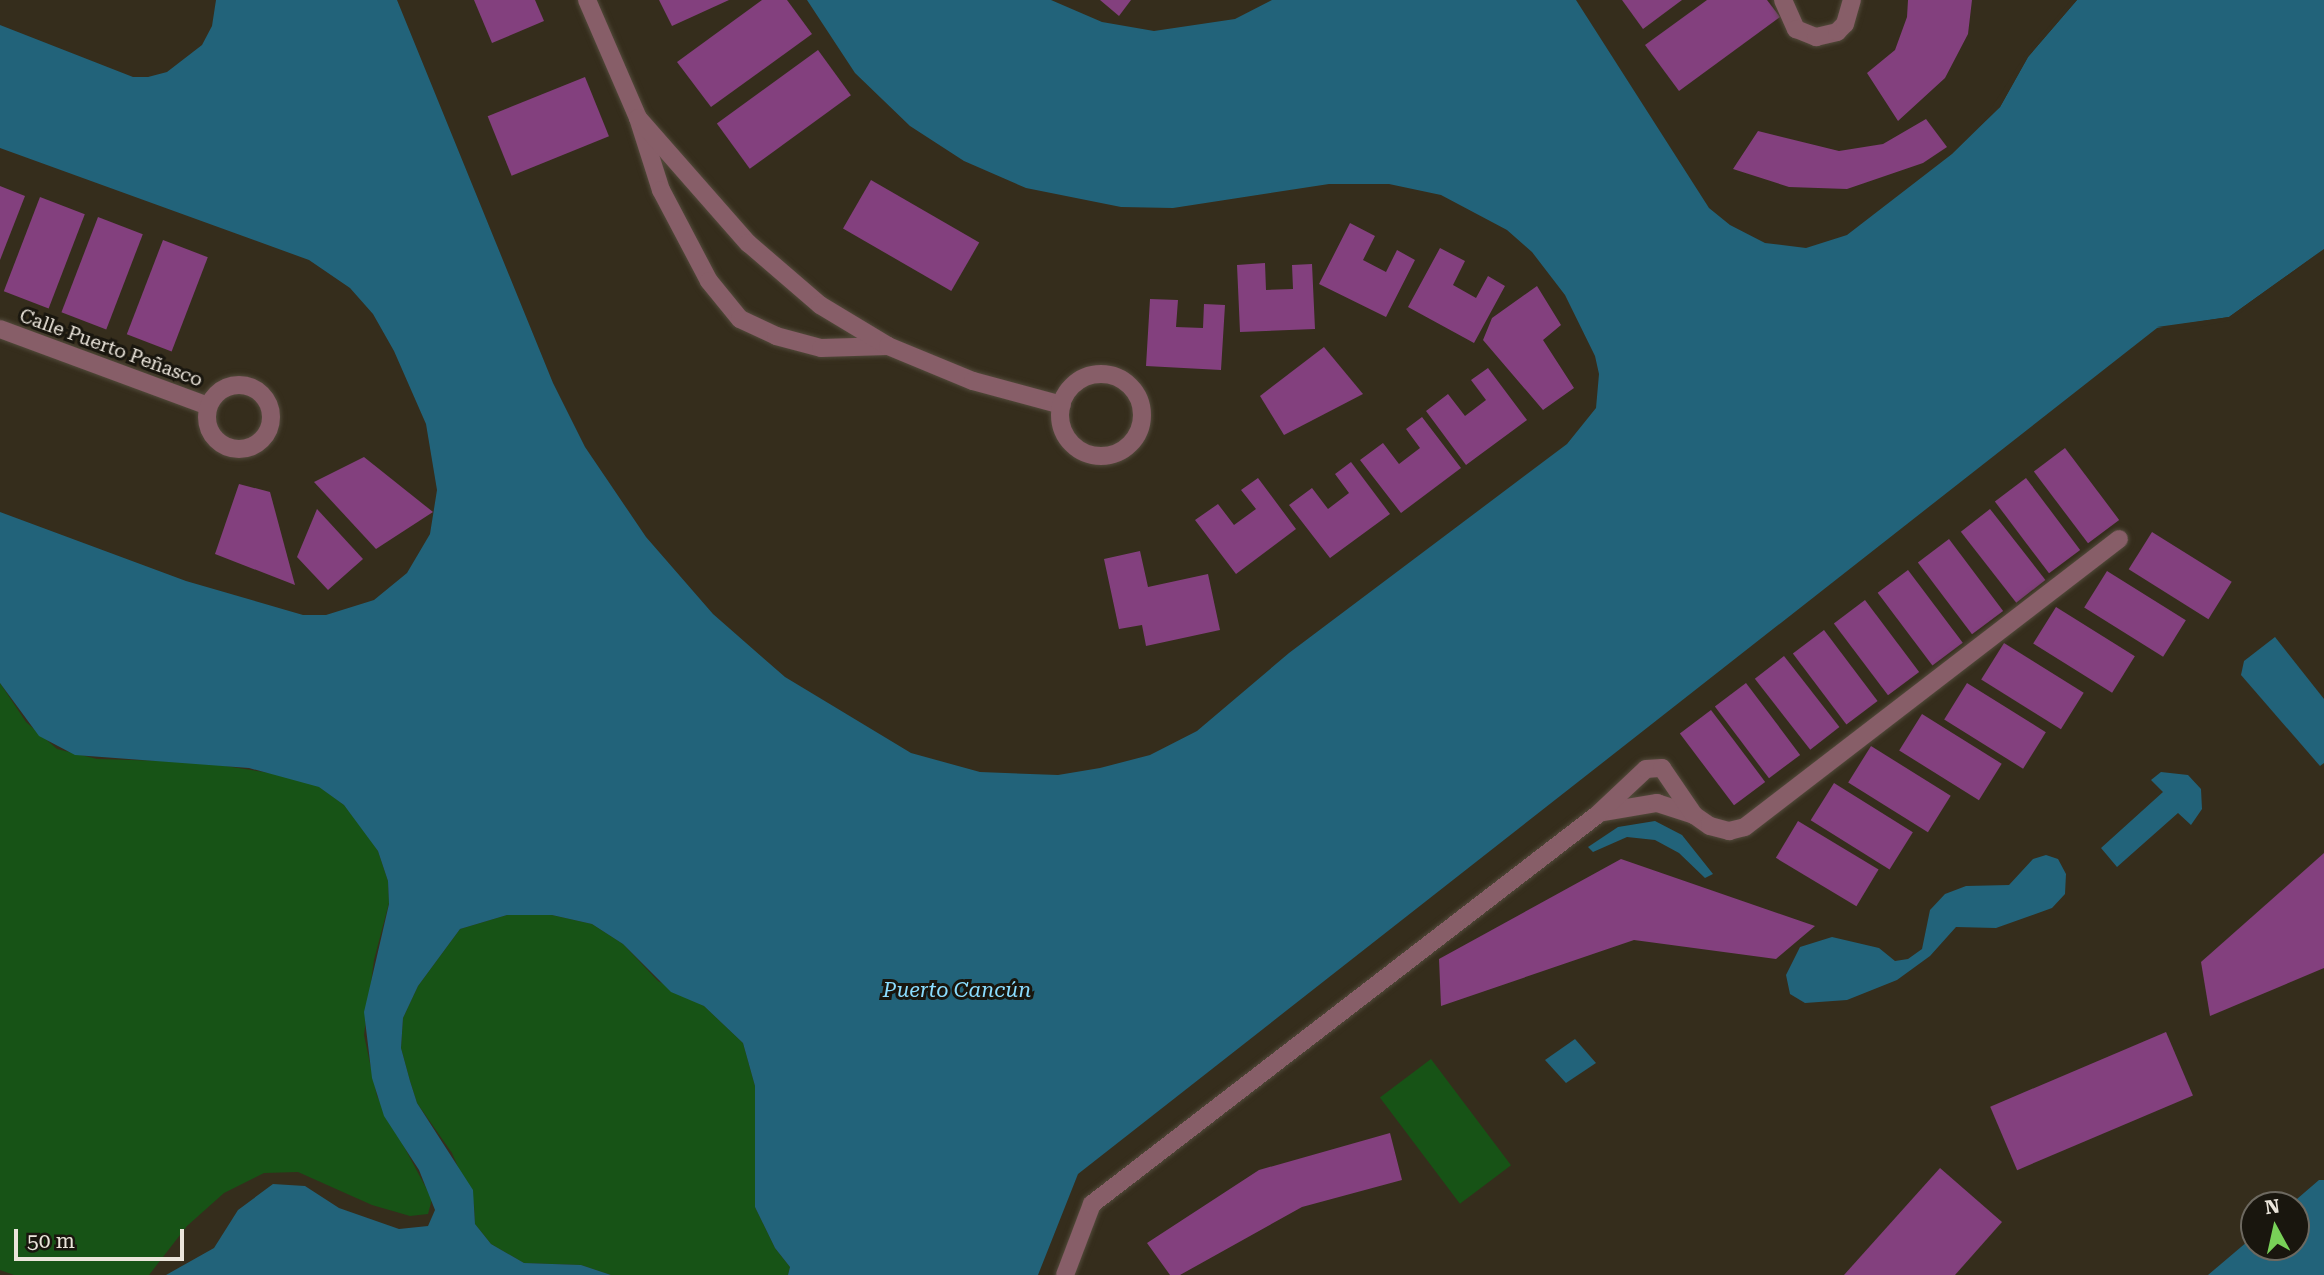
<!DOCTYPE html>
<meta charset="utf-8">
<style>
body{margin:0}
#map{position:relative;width:2324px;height:1275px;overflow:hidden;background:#352d1c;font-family:"Roboto Serif",serif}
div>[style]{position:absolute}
.green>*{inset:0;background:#175316;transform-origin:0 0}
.water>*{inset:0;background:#22637a}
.pier>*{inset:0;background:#352d1c}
.building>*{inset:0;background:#83407e;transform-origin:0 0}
.roads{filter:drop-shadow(0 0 2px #524a3b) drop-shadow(0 0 2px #524a3b)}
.minor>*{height:18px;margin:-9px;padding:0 9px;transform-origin:9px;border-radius:9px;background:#875e68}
.minor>.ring{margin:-9px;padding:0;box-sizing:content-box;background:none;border:18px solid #875e68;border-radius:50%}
span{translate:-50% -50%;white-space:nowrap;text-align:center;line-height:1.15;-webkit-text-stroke:6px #19160e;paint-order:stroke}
.street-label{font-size:19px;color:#ebe5db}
.water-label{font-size:21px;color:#8bddff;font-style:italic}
.north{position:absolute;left:2240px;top:1191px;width:70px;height:70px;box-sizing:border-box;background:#19160e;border:2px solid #6d6960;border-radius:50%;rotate:352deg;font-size:19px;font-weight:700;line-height:28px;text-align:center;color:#ebe5db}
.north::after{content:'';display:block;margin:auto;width:24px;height:32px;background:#78d158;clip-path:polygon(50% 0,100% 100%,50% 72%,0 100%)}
.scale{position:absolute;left:14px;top:1229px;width:170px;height:32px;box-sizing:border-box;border:4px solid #ebe5db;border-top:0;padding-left:9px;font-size:21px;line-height:24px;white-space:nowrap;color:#ebe5db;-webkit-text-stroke:5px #19160e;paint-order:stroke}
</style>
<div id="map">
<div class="green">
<div style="clip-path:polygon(0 683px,26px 722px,57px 749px,97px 759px,200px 762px,289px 776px,320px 787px,344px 805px,362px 827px,378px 851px,388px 881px,389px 903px,374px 960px,364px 1035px,377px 1096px,432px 1199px,428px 1214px,410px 1216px,372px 1205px,298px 1172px,264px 1173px,224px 1193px,187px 1226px,149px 1275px,14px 1275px,0 1270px)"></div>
<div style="clip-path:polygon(507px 915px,552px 915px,592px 924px,623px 944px,658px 981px,704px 1006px,743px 1043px,755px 1086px,755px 1207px,775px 1248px,790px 1267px,788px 1275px,611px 1275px,581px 1265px,524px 1263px,491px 1244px,475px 1224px,474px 1204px,452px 1153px,417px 1103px,410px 1081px,401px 1048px,403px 1018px,418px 986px,460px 929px)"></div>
<div style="left:1431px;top:1059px;width:133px;height:64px;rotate:53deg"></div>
</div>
<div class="water">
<div style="clip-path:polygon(216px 0,397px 0,553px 383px,585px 447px,646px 537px,713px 614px,785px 677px,911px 753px,980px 772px,1058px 775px,1100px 768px,1150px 755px,1197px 731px,1289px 653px,1567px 444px,1596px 408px,1599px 374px,1595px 356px,1565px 295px,1532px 252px,1507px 230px,1441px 195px,1389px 184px,1329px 184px,1173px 208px,1121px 207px,1026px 188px,964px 161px,910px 126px,855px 73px,807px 0,1051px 0,1102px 22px,1154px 31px,1235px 19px,1272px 0,1576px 0,1709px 208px,1730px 225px,1765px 243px,1806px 248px,1847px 235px,1952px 154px,2000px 107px,2028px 57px,2077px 0,2324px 0,2324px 249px,2229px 317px,2157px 328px,1078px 1174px,1038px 1275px,788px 1275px,790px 1267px,775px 1248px,755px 1207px,755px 1086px,743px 1043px,704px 1006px,671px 992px,623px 944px,592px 924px,552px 915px,507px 915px,460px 929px,418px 986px,403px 1018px,401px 1048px,410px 1081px,417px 1103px,473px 1190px,475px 1224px,491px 1244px,524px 1263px,581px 1265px,611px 1275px,166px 1275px,214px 1248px,238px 1210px,273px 1184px,305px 1186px,339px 1208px,399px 1229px,428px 1226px,435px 1210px,419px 1170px,384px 1116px,372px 1078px,364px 1012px,389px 904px,388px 881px,378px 851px,344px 805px,319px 787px,249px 768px,75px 755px,39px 736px,0 683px,0 512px,186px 581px,303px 615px,326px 615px,374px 600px,407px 573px,430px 534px,437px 490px,426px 424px,394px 351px,373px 314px,350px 288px,309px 260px,0 148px,0 25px,133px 77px,148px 77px,167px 72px,202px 45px,212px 26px)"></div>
<div style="clip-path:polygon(2275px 637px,2324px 699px,2324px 763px,2320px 766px,2241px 675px,2244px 661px)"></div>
<div style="clip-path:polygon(2161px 772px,2188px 775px,2201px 789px,2202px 809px,2191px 825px,2178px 813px,2117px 867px,2101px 848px,2163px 792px,2151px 780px)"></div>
<div style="clip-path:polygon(1655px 821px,1682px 835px,1713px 874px,1705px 878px,1679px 853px,1655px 840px,1627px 837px,1593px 852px,1588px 847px,1618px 827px)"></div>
<div style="clip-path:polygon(2046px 855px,2058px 859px,2066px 874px,2065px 894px,2052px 908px,1996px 928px,1956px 927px,1930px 956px,1897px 980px,1847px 1000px,1805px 1003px,1790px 994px,1786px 975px,1800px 947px,1832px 937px,1879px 948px,1895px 961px,1908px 959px,1922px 949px,1930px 910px,1945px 894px,1966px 886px,2009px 885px,2033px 859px)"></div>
<div style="clip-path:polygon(1575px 1039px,1596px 1063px,1566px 1083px,1545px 1060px)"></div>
<div style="clip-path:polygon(2319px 1180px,2324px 1180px,2324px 1275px,2208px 1275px,2254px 1236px,2254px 1247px,2296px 1247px,2296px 1205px,2290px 1205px)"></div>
</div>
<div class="pier">
<div style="clip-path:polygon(2071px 0,2077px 0,2028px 57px,2000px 107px,1980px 126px,2025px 55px)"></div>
<div style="clip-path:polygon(2324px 249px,2231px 320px,2185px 330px,2157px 327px,2229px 317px)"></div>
</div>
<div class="building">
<div style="clip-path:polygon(474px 0,535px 0,544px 21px,492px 43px)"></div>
<div style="clip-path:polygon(659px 0,729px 0,672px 26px)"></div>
<div style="clip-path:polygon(762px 0,787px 0,812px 34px,711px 107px,677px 62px)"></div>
<div style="clip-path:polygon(1100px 0,1131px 0,1119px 16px)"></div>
<div style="clip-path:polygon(1622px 0,1682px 0,1643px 29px)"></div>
<div style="clip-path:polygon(1707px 0,1767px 0,1780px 17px,1679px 91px,1645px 45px)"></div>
<div style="clip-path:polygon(1908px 0,1972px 0,1968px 34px,1945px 78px,1898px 121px,1867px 73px,1895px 50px,1907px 17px)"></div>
<div style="left:818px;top:50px;width:56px;height:125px;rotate:54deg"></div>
<div style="left:585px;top:77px;width:64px;height:105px;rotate:68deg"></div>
<div style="clip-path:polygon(1926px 119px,1947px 147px,1923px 163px,1847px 189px,1789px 187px,1733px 169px,1758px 131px,1839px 151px,1883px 144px)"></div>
<div style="left:871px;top:180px;width:125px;height:56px;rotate:30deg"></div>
<div style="clip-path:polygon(0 186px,25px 196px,0 260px)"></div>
<div style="left:40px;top:197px;width:48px;height:101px;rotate:21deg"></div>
<div style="left:98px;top:217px;width:48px;height:102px;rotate:21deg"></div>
<div style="clip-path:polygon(1350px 223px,1375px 236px,1363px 260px,1386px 272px,1397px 250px,1415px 260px,1386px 317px,1319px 284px)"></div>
<div style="left:163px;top:240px;width:48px;height:101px;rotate:21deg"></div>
<div style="clip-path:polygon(1440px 248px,1465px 261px,1453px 285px,1476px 298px,1488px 276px,1505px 286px,1474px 343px,1408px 307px)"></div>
<div style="clip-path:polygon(1265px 263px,1266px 290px,1293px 289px,1292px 265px,1312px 264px,1315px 329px,1240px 332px,1237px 265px)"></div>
<div style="clip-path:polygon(1537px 286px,1561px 325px,1543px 340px,1574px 388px,1543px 410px,1483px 340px,1492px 318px)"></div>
<div style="clip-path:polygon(1150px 299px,1178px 300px,1176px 327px,1203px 328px,1204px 304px,1225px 305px,1221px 370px,1146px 366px)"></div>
<div style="clip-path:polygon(1324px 347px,1363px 394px,1284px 435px,1260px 396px)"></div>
<div style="clip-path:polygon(1488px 368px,1527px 420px,1466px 465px,1426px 411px,1448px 394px,1465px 416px,1486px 400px,1471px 380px)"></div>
<div style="clip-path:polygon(1422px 417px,1461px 468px,1401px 513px,1360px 460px,1383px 443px,1399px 464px,1420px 448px,1406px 429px)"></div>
<div style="left:2065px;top:448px;width:90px;height:39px;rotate:53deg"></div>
<div style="clip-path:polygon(364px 457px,433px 512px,376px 549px,314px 482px)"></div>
<div style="clip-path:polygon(1351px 462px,1390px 514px,1330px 558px,1289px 505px,1312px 488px,1328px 509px,1349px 493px,1335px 474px)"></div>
<div style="clip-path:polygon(1258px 478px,1296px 529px,1236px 574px,1195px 520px,1218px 504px,1234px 525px,1256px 509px,1241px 490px)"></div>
<div style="left:2026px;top:478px;width:90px;height:39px;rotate:53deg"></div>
<div style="clip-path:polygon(239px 484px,270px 492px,295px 585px,215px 554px)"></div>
<div style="clip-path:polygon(317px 509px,363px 559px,328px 590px,297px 557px)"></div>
<div style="left:1990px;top:509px;width:90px;height:37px;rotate:52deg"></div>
<div style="left:2152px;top:532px;width:94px;height:44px;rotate:32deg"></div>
<div style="left:1949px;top:539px;width:90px;height:39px;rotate:53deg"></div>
<div style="clip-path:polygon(1140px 551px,1148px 587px,1208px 574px,1220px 630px,1146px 646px,1142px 625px,1119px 629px,1104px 559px)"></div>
<div style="left:1908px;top:570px;width:91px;height:38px;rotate:53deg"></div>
<div style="left:2107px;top:571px;width:93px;height:43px;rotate:32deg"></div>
<div style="left:1865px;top:600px;width:90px;height:39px;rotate:53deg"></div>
<div style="left:2056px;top:607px;width:93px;height:43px;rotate:32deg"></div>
<div style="left:1824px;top:630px;width:89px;height:39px;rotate:53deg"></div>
<div style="left:2004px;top:643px;width:94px;height:43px;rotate:32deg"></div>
<div style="left:1784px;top:656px;width:90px;height:37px;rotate:52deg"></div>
<div style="left:1746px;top:683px;width:90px;height:39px;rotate:53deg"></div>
<div style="left:1967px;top:683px;width:93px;height:43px;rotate:32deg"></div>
<div style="left:1711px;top:710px;width:90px;height:39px;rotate:53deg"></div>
<div style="left:1922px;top:714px;width:94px;height:43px;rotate:32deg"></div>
<div style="left:1871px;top:746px;width:94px;height:43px;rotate:32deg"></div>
<div style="left:1834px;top:783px;width:93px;height:44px;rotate:32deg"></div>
<div style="left:1798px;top:821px;width:94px;height:43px;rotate:31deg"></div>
<div style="clip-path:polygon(2324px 853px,2324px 968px,2210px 1016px,2201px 962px)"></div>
<div style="clip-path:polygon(1621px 859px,1815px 926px,1776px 959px,1634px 940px,1441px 1006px,1439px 959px)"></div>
<div style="left:2166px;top:1032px;width:69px;height:191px;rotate:67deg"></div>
<div style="clip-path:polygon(1390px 1133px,1402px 1180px,1302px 1207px,1180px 1275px,1170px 1275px,1147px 1243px,1259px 1170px)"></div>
<div style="clip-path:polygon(1940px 1168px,2002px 1222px,1955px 1275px,1844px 1275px)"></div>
</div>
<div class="roads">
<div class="minor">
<div style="left:587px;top:0;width:129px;rotate:66.6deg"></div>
<div style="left:638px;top:118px;width:76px;rotate:72.3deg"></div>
<div style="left:661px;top:190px;width:103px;rotate:62.2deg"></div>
<div style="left:709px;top:281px;width:49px;rotate:50.8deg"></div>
<div style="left:740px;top:319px;width:40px;rotate:25deg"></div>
<div style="left:776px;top:336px;width:47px;rotate:14.9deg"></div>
<div style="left:821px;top:348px;width:67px;rotate:-1.7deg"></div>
<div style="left:1783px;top:0;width:32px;rotate:66deg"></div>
<div style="left:1796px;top:29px;width:22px;rotate:22deg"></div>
<div style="left:1816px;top:37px;width:22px;rotate:-13deg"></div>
<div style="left:1837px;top:32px;width:11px;rotate:-45deg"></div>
<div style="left:1845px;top:24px;width:25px;rotate:-74deg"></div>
<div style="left:638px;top:118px;width:167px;rotate:48.7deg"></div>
<div style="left:748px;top:243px;width:95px;rotate:40.7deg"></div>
<div style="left:820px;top:305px;width:79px;rotate:31.1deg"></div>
<div style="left:888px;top:346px;width:92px;rotate:22.4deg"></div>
<div style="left:973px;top:381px;width:92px;rotate:15.1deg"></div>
<div style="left:0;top:329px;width:222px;rotate:20.3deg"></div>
<div class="ring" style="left:1060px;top:374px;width:64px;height:64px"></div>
<div class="ring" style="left:207px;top:385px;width:46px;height:46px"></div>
<div style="left:1603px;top:812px;width:55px;rotate:-9.5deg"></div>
<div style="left:1657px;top:803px;width:39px;rotate:18deg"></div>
<div style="left:1694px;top:815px;width:19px;rotate:35deg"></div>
<div style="left:1710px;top:826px;width:20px;rotate:15deg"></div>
<div style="left:1729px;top:831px;width:16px;rotate:-14deg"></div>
<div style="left:1745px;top:827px;width:472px;rotate:-37.6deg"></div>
<div style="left:1065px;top:1275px;width:76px;rotate:-69.2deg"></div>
<div style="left:1092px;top:1204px;width:637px;rotate:-37.61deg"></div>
<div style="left:1597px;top:815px;width:67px;rotate:-43.2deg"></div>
<div style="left:1646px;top:769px;width:16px;rotate:-4deg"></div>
<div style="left:1662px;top:768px;width:57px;rotate:55.8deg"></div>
</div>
</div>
<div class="street-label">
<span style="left:111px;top:348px;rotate:20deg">Calle Puerto Peñasco</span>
</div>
<div class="water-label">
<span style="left:957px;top:990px">Puerto Cancún</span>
</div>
<div class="north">N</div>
<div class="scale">50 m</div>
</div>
